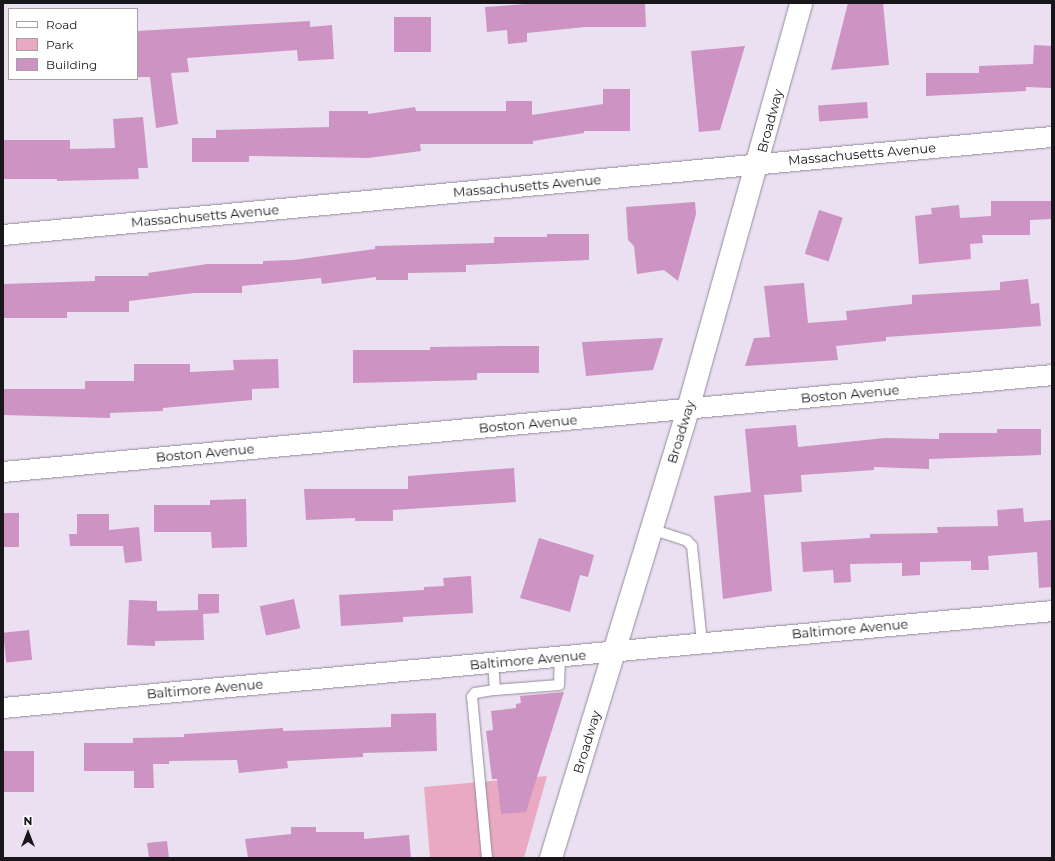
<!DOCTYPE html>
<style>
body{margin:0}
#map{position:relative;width:1055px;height:861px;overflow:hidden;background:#eae0f2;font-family:Montserrat,sans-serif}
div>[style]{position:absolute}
.green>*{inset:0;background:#e9a9c1}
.building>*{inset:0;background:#cd93c3;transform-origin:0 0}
.roads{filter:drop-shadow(0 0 1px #938a9a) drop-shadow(0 0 1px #938a9a)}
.lane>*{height:10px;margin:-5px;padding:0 5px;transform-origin:5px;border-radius:5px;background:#fff}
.street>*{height:20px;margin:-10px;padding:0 10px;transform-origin:10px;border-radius:10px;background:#fff}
.secondary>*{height:22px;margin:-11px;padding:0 11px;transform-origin:11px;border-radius:11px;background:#fff}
span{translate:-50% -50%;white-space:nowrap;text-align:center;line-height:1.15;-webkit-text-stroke:4px #fff;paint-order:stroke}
.street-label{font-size:13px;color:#18151b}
.frame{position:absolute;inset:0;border:4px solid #18151b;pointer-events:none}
.legend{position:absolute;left:8px;top:8px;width:130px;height:72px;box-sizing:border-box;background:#fff;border:1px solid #a3a1a4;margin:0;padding:5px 7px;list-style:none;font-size:12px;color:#18151b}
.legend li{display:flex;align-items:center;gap:8px;height:20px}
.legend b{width:20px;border:1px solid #a3a1a4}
.north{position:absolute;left:8px;top:813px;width:40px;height:40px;-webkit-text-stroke:3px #fff;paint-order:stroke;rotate:0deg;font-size:11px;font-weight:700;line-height:16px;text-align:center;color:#18151b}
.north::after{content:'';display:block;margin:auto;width:14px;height:18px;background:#18151b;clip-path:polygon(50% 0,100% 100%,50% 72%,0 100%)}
</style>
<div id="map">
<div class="green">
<div style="clip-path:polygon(547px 776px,524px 858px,430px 858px,424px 787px)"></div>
</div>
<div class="building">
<div style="clip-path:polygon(541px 3px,645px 3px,646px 27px,585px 27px,527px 33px,527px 42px,508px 44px,507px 30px,487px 32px,485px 7px)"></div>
<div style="clip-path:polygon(848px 3px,883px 3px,889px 65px,831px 70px)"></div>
<div style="left:394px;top:17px;width:37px;height:35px"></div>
<div style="clip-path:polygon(310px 21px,310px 27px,332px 25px,334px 59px,298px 61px,297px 50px,187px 58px,189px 72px,171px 73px,178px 124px,156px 128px,150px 77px,137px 77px,137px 31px)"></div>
<div style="clip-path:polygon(1034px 45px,1052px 46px,1052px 88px,1026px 87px,1026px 91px,926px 96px,926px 73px,979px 73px,979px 66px,1033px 64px)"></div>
<div style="clip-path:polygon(745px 46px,720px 130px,699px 132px,691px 51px)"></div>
<div style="clip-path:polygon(603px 89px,630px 89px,630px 131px,584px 131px,584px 133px,533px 141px,533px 144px,420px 144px,421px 151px,368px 158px,249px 156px,249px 162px,192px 162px,192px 138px,216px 138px,216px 130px,329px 127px,329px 111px,368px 111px,368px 114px,415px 107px,416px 111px,506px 111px,506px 101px,532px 101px,532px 115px,603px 104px)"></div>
<div style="left:867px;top:102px;width:16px;height:49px;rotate:86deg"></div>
<div style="clip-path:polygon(143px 117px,148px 168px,138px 168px,139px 179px,57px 181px,57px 179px,3px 179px,3px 140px,70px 140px,70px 149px,115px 148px,113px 119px)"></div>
<div style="clip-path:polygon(991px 201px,1052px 201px,1052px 219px,1030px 220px,1030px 235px,982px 235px,983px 243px,970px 244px,971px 259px,919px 264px,915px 216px,932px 214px,931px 208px,959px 205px,960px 218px,991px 216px)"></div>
<div style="clip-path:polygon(695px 202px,696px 214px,678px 281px,664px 270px,637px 274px,634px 246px,628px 240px,626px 207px)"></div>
<div style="left:819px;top:210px;width:25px;height:46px;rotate:18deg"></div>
<div style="clip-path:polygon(547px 234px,589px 234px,589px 260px,466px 265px,466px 272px,408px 273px,408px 280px,376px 280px,376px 277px,322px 284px,321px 278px,242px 286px,242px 293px,194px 293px,129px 301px,129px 312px,67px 312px,67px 318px,3px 318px,3px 284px,95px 281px,95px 276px,149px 276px,148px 273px,207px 264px,263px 264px,263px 261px,293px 260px,375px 249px,375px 246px,494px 243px,494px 237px,547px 237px)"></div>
<div style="clip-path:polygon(1028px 279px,1031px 304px,1039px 303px,1041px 326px,886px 337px,886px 341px,836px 346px,838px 360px,745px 366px,754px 338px,770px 337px,764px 286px,804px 283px,808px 323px,847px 320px,846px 311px,912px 304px,912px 295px,1000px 290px,1000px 282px)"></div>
<div style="clip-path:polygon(663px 338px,653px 370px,586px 376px,582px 342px)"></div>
<div style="clip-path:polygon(504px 346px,539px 346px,539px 373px,477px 373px,477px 380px,353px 383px,353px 350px,430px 350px,430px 347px)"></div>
<div style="clip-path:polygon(278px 359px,279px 388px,252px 389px,252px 400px,163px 408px,163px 411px,110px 413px,110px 418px,3px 415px,3px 389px,85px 389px,85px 381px,134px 381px,134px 364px,190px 364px,190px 372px,234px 370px,233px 360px)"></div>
<div style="clip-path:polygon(796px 425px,798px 447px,885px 438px,939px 439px,939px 433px,997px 433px,997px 429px,1041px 429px,1041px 455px,929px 459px,929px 469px,874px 467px,874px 470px,801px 475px,802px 492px,764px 495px,772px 591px,723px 599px,714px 496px,751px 492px,745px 429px)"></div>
<div style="clip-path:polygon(514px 468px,516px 502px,393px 510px,393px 521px,355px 521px,355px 518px,306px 520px,304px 489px,408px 489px,408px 476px)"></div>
<div style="clip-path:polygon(246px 499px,247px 547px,212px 548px,211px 532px,154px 532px,154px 505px,210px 505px,210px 500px)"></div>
<div style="clip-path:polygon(1023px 508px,1024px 522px,1051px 520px,1052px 587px,1039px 588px,1037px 552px,988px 556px,989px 570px,971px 570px,971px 561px,920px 562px,920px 575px,902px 576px,902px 563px,850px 564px,851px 582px,834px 583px,833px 570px,803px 572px,801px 542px,870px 538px,870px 534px,938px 533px,937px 527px,998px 526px,997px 510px)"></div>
<div style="left:3px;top:513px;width:16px;height:34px"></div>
<div style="clip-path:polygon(77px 514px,109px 514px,109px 530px,139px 527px,142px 561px,125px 563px,123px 546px,70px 546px,69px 534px,77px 534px)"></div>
<div style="clip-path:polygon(539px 538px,594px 555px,588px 577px,580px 575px,570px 612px,520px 598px)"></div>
<div style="clip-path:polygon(471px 576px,473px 613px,403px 617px,403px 622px,341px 626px,339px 595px,424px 590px,424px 587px,444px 586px,443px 578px)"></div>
<div style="clip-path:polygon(198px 594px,219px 594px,219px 613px,203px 614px,204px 640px,155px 641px,155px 646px,127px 645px,129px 600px,157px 601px,157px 611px,198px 610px)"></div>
<div style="left:294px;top:599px;width:30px;height:35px;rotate:78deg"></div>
<div style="left:29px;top:630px;width:30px;height:26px;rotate:84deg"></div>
<div style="clip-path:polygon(564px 692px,526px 812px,501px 814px,497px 779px,492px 779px,486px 731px,493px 730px,491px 711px,516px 708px,516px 704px,521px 703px,520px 696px)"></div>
<div style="clip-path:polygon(436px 713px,437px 751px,363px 753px,363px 757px,287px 761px,288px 768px,239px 773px,237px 760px,169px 761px,169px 764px,153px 764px,154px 788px,134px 788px,134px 771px,84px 771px,84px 743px,133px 743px,133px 738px,184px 737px,184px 734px,283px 728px,283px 731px,391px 727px,391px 714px)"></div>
<div style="left:3px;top:751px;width:31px;height:41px"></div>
<div style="clip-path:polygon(291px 827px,316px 827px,316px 832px,364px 832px,364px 839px,409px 835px,411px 858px,248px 858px,245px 839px,291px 834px)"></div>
<div style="clip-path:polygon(167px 841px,169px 858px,149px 858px,147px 843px)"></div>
</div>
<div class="roads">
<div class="lane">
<div style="left:651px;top:529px;width:38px;rotate:18deg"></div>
<div style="left:687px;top:541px;width:7px;rotate:45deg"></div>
<div style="left:692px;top:546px;width:98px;rotate:84.1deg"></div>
<div style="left:495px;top:690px;width:64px;rotate:-4.5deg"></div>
<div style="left:559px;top:685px;width:29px;rotate:-88deg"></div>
<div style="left:487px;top:858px;width:162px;rotate:-95.3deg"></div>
<div style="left:472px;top:697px;width:5px;rotate:-53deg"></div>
<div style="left:475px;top:693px;width:20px;rotate:-9deg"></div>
<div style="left:495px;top:690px;width:27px;rotate:-94deg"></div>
</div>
<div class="street">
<div style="left:3px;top:235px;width:1054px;rotate:-5.34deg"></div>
<div style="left:3px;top:472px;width:1053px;rotate:-5.28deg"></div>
<div style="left:3px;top:708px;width:1053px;rotate:-5.28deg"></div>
</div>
<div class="secondary">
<div style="left:551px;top:858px;width:469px;rotate:-73deg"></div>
<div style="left:688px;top:409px;width:421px;rotate:-74.4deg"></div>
</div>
</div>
<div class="street-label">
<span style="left:770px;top:121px;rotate:-75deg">Broadway</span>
<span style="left:862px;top:154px;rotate:-5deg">Massachusetts Avenue</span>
<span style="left:527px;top:186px;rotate:-5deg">Massachusetts Avenue</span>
<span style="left:205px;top:216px;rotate:-5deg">Massachusetts Avenue</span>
<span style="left:850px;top:394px;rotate:-5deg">Boston Avenue</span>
<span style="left:528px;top:424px;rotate:-5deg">Boston Avenue</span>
<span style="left:681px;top:432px;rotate:-73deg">Broadway</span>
<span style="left:205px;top:453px;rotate:-5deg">Boston Avenue</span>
<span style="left:850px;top:629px;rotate:-5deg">Baltimore Avenue</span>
<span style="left:528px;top:660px;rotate:-5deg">Baltimore Avenue</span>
<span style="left:205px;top:689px;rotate:-5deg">Baltimore Avenue</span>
<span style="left:587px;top:742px;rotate:-73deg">Broadway</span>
</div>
<div class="frame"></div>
<ul class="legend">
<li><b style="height:5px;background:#fff"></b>Road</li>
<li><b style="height:11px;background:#e9a9c1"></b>Park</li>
<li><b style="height:11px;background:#cd93c3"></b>Building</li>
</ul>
<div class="north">N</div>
</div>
